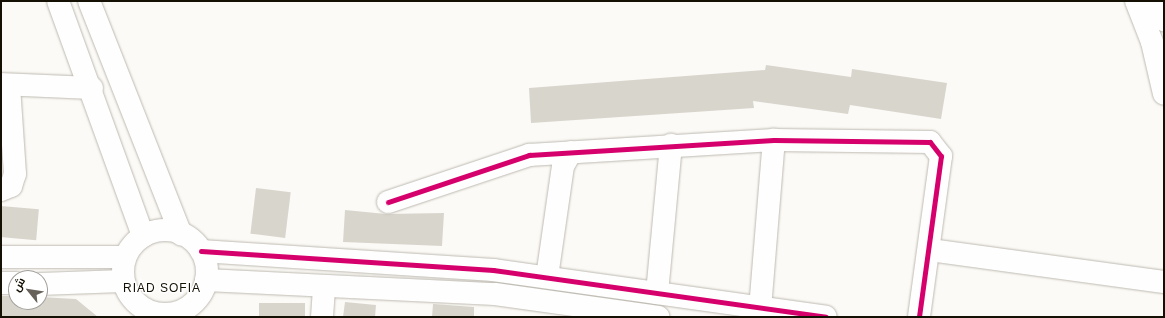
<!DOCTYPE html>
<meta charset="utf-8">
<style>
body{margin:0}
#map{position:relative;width:1165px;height:318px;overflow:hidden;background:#fcfaf6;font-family:Arial,Cairo,sans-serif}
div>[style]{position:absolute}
.building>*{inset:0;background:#d8d5cd;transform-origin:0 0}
.roads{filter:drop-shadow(0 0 1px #bdbab1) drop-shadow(0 0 1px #bdbab1)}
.minor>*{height:22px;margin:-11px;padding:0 11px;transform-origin:11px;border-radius:11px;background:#fffefe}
.minor>.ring{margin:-11px;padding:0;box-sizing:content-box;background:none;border:22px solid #fffefe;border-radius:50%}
.cycleway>*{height:5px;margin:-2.5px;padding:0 2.5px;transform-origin:2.5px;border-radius:2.5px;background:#d6006c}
span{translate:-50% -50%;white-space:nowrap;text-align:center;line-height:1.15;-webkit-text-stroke:3px #fff;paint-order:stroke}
.neighbourhood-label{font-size:12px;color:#151004;letter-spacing:1px}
.frame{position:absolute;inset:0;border:2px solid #151004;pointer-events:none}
.north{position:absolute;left:8px;top:270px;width:40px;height:40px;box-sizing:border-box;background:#fff;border:1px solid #a19f9b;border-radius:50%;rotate:300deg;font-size:11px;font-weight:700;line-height:16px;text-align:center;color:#151004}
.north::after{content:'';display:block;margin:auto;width:14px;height:18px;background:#666259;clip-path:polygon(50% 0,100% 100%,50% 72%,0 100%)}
</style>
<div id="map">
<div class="building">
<div style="clip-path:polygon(766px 65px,851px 77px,852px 69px,947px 83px,941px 119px,850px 105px,848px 114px,753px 101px,754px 108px,531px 123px,529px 88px,765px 70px)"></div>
<div style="left:256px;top:188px;width:35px;height:46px;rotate:7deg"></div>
<div style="left:1px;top:206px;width:38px;height:31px;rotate:5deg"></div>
<div style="clip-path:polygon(345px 210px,386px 214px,444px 213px,442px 246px,343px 242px)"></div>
<div style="clip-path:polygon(1px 296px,16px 296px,16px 302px,40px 302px,40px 297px,76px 299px,98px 317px,1px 317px)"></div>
<div style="clip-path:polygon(345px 302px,376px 305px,375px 317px,343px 317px)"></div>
<div style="left:305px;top:303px;width:14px;height:46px;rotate:90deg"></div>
<div style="clip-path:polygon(433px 304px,474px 307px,474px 317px,432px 317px)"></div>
</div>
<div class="roads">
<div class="minor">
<div style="left:58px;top:1px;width:250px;rotate:70.1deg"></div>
<div style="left:89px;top:1px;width:251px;rotate:68.5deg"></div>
<div style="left:1136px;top:1px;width:44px;rotate:68.7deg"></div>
<div style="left:1152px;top:42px;width:53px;rotate:77deg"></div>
<div style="left:1156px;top:1px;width:21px;rotate:67deg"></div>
<div style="left:1px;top:84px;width:91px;rotate:2.5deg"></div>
<div style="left:1px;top:190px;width:11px;rotate:-22deg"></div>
<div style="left:11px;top:186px;width:13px;rotate:-72deg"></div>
<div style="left:15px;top:174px;width:89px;rotate:-93.9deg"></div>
<div style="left:388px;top:202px;width:149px;rotate:-18.4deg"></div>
<div style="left:529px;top:155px;width:245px;rotate:-3.5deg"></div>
<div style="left:774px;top:140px;width:156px;rotate:0.7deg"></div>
<div style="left:930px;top:142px;width:18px;rotate:52deg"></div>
<div style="left:941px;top:156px;width:162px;rotate:97.8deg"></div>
<div class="ring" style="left:123px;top:230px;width:62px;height:62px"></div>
<div style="left:930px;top:250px;width:236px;rotate:7.8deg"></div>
<div style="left:201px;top:251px;width:293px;rotate:3.7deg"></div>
<div style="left:493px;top:270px;width:336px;rotate:8deg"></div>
<div style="left:1px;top:257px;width:124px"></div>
<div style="left:547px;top:277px;width:112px;rotate:-81.8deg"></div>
<div style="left:563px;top:166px;width:16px;rotate:-60deg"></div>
<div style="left:206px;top:280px;width:289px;rotate:2.8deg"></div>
<div style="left:495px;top:294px;width:165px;rotate:8deg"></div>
<div style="left:1px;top:283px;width:15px"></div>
<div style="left:40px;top:284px;width:83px;rotate:-2.1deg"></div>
<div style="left:657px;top:293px;width:149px;rotate:-84.6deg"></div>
<div style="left:760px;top:309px;width:170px;rotate:-85.3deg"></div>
<div style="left:322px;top:317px;width:30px;rotate:-86deg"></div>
</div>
</div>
<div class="cycleway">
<div style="left:388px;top:202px;width:149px;rotate:-18.4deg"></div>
<div style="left:529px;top:155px;width:245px;rotate:-3.5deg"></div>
<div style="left:774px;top:140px;width:156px;rotate:0.7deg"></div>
<div style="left:930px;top:142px;width:18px;rotate:52deg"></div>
<div style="left:941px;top:156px;width:162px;rotate:97.8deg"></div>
<div style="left:201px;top:251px;width:293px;rotate:3.7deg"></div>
<div style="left:493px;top:270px;width:336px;rotate:8deg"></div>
</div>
<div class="neighbourhood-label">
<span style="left:162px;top:289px">RIAD SOFIA</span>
</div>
<div class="frame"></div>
<div class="north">ش</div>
</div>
